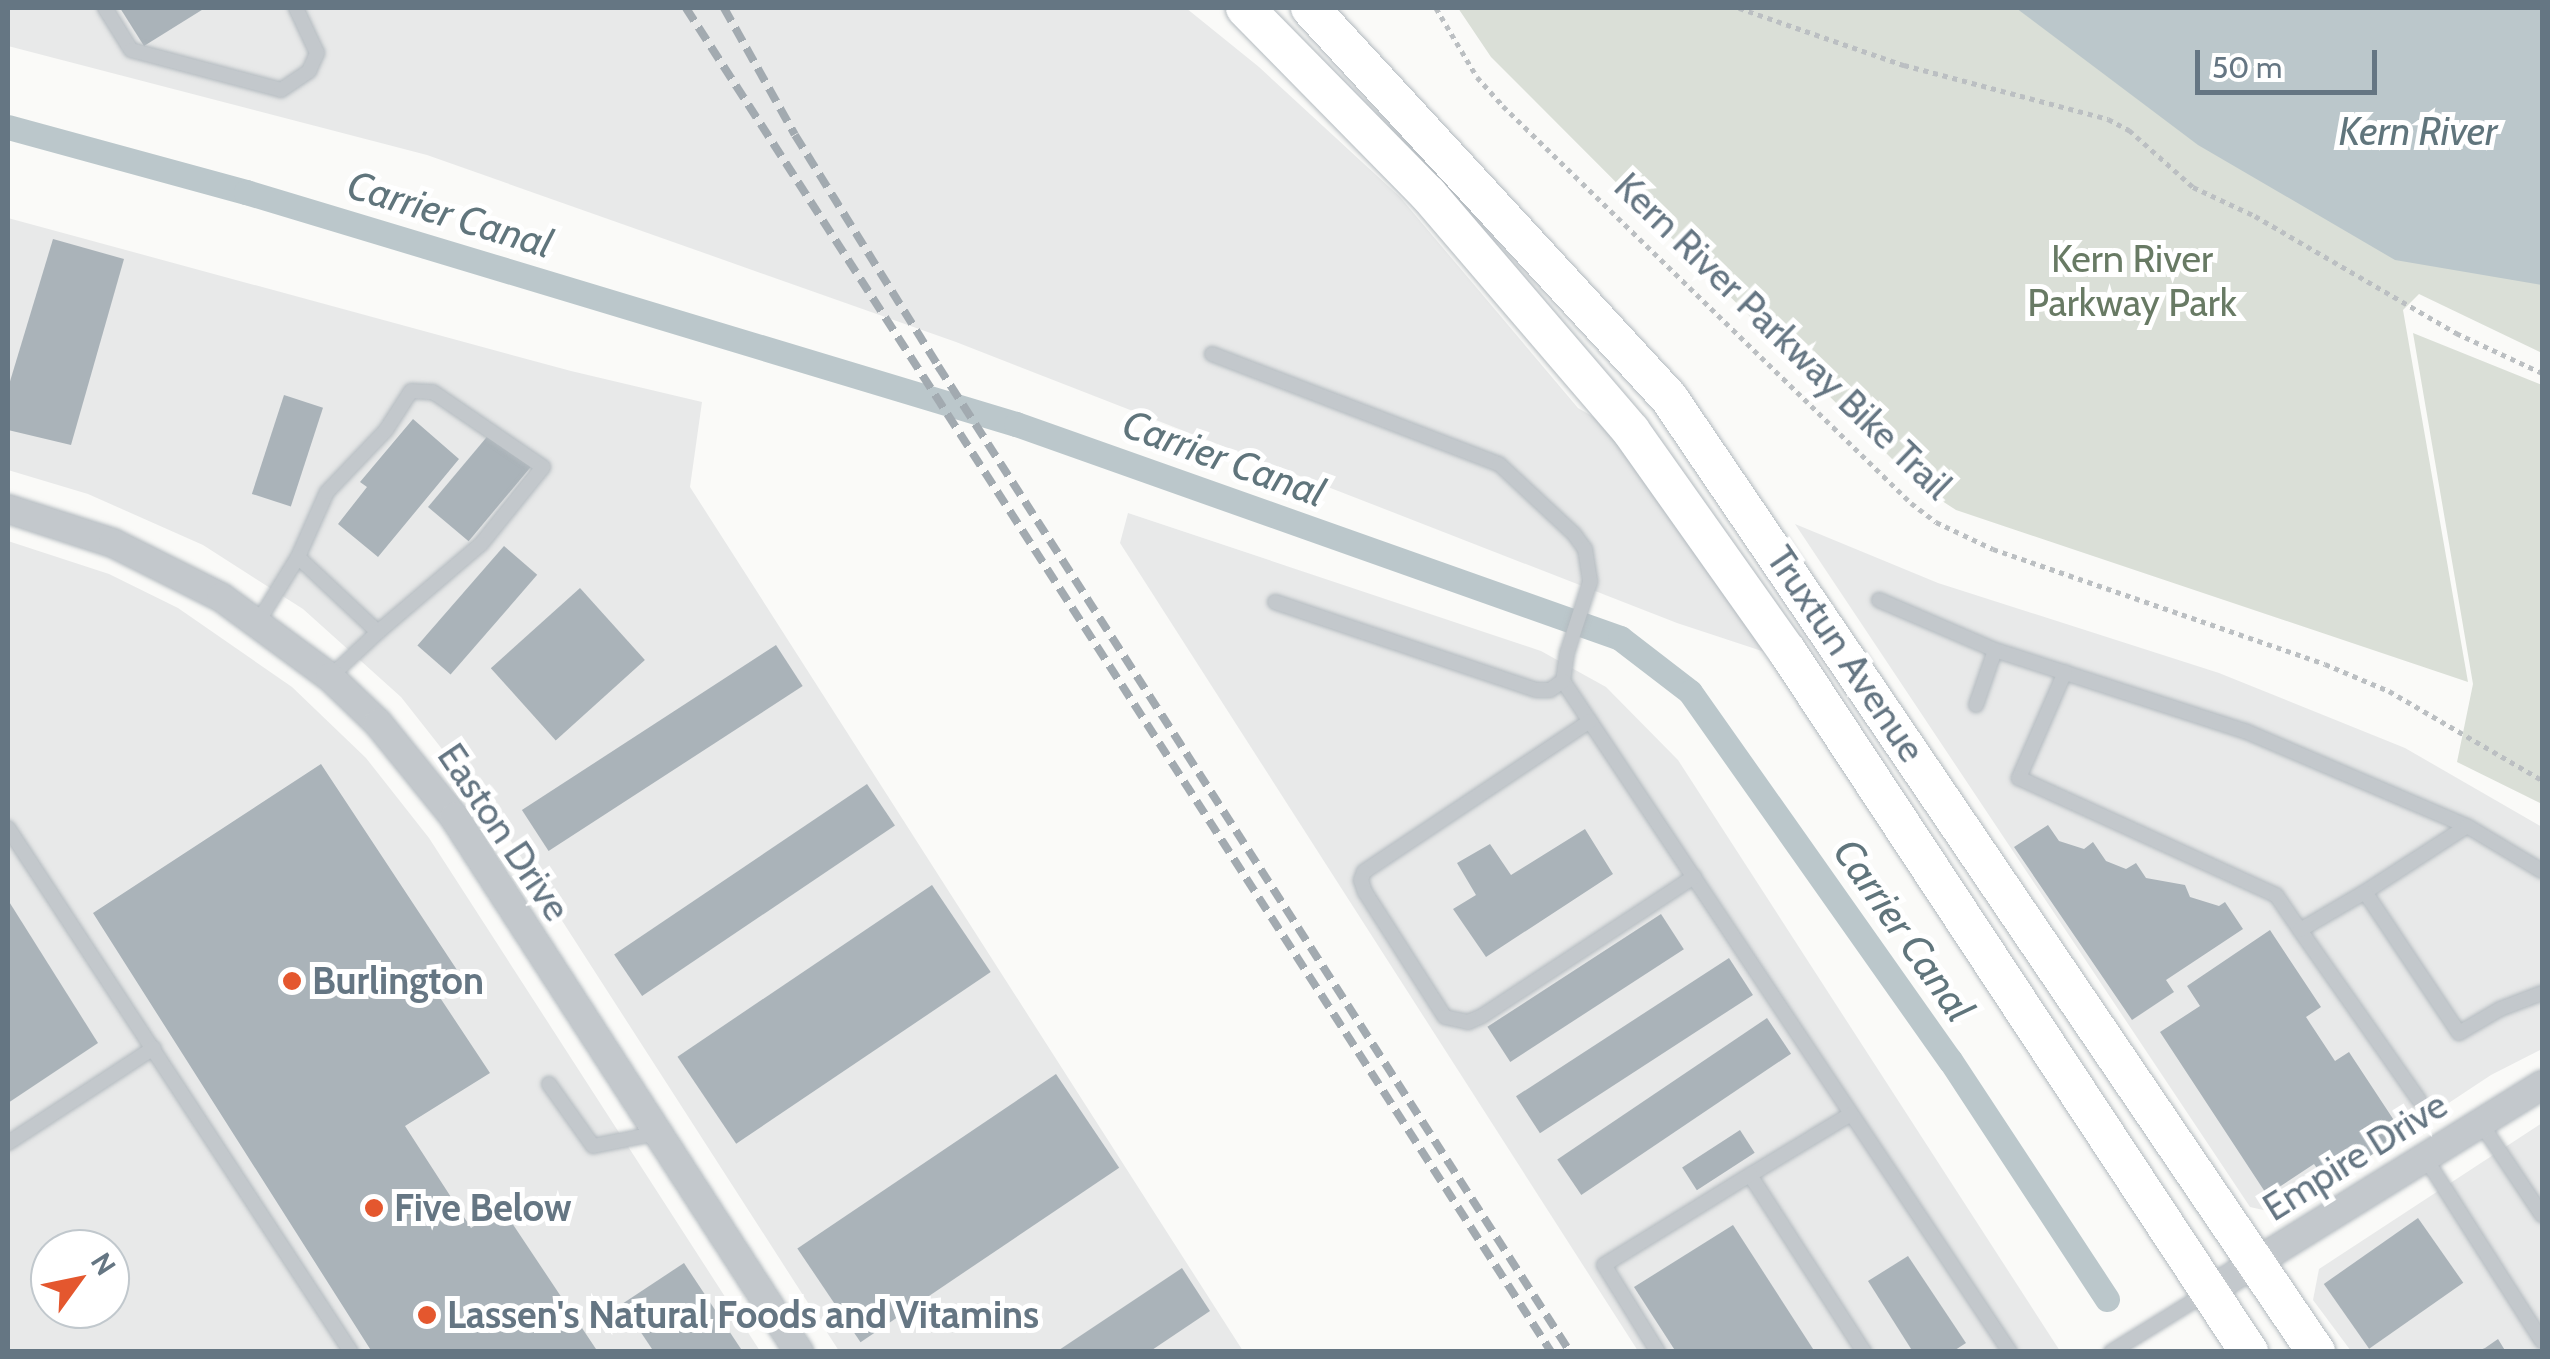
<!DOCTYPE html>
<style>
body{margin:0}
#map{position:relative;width:2550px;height:1359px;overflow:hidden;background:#fafaf8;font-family:Cabin,sans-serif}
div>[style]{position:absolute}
.built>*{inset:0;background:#e8e9e9}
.green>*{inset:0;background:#dadfd7}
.water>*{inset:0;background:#bbc7cb}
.canal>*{height:25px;margin:-12.5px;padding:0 12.5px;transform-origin:12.5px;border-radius:12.5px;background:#bbc7cb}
.building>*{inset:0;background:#aab3b9;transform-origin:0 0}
.path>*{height:5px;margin-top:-2.5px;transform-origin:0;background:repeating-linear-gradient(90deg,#bbbfc2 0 5px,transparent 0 10px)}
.roads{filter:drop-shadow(0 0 2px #b3babf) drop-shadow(0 0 2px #b3babf)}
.service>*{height:14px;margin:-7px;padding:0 7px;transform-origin:7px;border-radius:7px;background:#c3c8cc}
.minor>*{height:28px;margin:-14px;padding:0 14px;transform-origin:14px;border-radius:14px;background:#c3c8cc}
.secondary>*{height:38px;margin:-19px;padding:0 19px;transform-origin:19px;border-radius:19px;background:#fff}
.rail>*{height:8px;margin-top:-4px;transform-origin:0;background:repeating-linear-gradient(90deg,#a2aab0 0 15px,transparent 0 23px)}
.dots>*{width:28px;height:28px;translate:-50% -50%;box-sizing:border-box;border:5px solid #fff;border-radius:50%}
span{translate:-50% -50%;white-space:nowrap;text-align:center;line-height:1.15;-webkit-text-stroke:10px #fff;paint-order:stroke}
.park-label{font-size:38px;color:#687a64}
.street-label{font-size:38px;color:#657683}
.poi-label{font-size:38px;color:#657683;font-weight:700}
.left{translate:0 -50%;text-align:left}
.water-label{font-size:40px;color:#60757c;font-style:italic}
.frame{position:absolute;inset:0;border:10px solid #657683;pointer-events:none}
.north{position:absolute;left:30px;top:1229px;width:100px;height:100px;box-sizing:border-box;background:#fff;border:2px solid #c1c8cd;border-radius:50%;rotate:57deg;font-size:28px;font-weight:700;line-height:40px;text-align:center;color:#657683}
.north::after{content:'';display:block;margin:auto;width:35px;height:45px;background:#e4572e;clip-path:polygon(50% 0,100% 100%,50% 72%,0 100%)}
.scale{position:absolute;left:2195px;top:50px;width:182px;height:45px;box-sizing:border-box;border:5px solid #657683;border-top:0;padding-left:12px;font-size:30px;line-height:35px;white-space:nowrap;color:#657683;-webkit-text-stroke:8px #fff;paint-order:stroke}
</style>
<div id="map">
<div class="built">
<div style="clip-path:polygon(8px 8px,1186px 8px,1259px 67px,1400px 197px,1578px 408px,1616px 430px,1777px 656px,1677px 623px,956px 342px,427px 155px,8px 46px)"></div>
<div style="clip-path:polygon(8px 218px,571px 371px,702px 402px,690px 487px,1243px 1351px,839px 1351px,494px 815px,401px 697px,303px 609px,203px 545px,88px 494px,8px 470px)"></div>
<div style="clip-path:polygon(1128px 513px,1541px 651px,1606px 687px,1678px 760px,2060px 1351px,1638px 1351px,1120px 543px)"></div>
<div style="clip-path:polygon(1795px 524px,1938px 583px,2219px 673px,2405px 748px,2542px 827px,2542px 1049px,2491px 1075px,2281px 1214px,2250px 1207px)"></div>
<div style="clip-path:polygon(evenodd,8px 541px,109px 574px,178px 608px,292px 687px,366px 758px,429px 838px,760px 1351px,8px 1352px,8px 541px,50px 1249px,110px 1249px,110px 1309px,50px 1309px,50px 1249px)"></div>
<div style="clip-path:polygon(2542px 1123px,2542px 1351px,2351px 1351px,2313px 1300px,2319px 1269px)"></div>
</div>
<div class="green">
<div style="clip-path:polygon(1458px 8px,2542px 8px,2542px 353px,2419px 294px,2403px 310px,2468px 682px,1956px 510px,1919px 486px,1491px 57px)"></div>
<div style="clip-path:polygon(2413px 333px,2542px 385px,2542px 804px,2457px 762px,2473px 684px)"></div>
</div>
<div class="water">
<div style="clip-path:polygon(2016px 8px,2542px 8px,2542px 285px,2395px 260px,2198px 145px)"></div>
</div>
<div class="canal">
<div style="left:8px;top:127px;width:247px;rotate:15.3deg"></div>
<div style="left:246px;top:192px;width:804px;rotate:16.77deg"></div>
<div style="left:1016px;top:424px;width:641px;rotate:19.51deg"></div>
<div style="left:1620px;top:638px;width:88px;rotate:37.6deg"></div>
<div style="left:1690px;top:692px;width:451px;rotate:54.8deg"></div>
<div style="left:1950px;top:1060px;width:286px;rotate:56.7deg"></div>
</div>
<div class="building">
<div style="clip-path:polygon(120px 8px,205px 8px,144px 46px)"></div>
<div style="clip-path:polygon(53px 239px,124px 259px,71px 445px,8px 430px,8px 388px)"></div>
<div style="left:284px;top:395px;width:41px;height:104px;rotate:18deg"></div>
<div style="clip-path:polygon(413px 419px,459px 459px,378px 557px,338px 524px,367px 487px,360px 482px)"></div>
<div style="left:491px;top:432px;width:53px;height:98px;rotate:40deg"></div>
<div style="left:504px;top:546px;width:44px;height:132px;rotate:41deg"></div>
<div style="left:580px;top:588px;width:97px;height:120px;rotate:48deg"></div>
<div style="left:776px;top:645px;width:49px;height:303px;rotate:57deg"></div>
<div style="clip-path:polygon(321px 764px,459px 973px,435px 990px,490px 1073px,405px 1126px,471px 1228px,502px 1208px,598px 1352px,372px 1352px,93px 913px)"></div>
<div style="left:867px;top:784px;width:50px;height:305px;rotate:56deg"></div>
<div style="clip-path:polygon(2048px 825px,2059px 841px,2084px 849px,2093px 842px,2106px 861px,2126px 869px,2136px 863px,2146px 878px,2185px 885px,2190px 897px,2219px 906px,2225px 902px,2243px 929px,2166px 980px,2174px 992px,2132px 1020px,2014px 847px)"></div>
<div style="clip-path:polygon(1585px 829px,1613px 874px,1486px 957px,1453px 909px,1476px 895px,1457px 863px,1490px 844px,1511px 875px)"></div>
<div style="left:932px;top:885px;width:105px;height:307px;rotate:56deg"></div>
<div style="clip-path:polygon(8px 900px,98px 1043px,8px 1103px)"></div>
<div style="left:1661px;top:914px;width:42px;height:207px;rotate:57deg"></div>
<div style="clip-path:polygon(2270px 930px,2321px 1007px,2306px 1017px,2335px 1061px,2349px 1052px,2403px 1134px,2328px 1184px,2314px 1164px,2267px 1195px,2160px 1032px,2200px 1006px,2187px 986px)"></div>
<div style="left:1729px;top:958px;width:44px;height:254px;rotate:57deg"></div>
<div style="left:1767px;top:1018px;width:43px;height:253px;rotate:56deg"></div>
<div style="left:1056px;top:1074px;width:113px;height:312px;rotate:56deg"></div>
<div style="left:1740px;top:1130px;width:27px;height:69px;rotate:57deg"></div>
<div style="left:2418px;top:1218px;width:79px;height:115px;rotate:55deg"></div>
<div style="clip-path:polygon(1733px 1225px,1815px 1352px,1676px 1352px,1634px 1287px)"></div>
<div style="clip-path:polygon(1908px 1256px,1966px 1343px,1952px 1352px,1913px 1352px,1868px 1281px)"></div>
<div style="clip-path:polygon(684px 1263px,743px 1352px,654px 1352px,622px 1304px)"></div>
<div style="clip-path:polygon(1182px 1268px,1210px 1311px,1149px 1352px,1056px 1352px)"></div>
<div style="clip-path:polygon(2498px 1339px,2506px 1352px,2475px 1352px,2485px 1348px)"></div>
</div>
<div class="path">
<div style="left:1436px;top:8px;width:80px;rotate:59.3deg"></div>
<div style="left:1477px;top:77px;width:39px;rotate:48deg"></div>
<div style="left:1503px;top:106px;width:569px;rotate:44.22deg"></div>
<div style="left:1911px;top:503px;width:31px;rotate:37deg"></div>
<div style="left:1936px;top:522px;width:63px;rotate:25.3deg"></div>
<div style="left:1993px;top:549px;width:351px;rotate:19.1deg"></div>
<div style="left:2325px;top:664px;width:69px;rotate:22.9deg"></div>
<div style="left:2389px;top:691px;width:177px;rotate:30.2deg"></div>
<div style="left:1739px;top:8px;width:175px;rotate:19.1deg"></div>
<div style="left:1904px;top:65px;width:211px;rotate:14.8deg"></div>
<div style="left:2108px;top:119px;width:24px;rotate:28deg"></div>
<div style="left:2129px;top:130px;width:86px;rotate:41.7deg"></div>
<div style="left:2193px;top:187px;width:68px;rotate:25.1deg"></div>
<div style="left:2255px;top:216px;width:233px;rotate:30.2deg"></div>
<div style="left:2456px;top:333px;width:95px;rotate:24.9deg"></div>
</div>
<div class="roads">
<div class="service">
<div style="left:105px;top:8px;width:49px;rotate:58.2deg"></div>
<div style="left:131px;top:50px;width:155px;rotate:14.9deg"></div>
<div style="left:281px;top:90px;width:34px;rotate:-34deg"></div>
<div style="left:309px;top:71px;width:20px;rotate:-66deg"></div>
<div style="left:317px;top:53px;width:50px;rotate:-115deg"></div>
<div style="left:1212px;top:354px;width:307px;rotate:21deg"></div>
<div style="left:1499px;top:464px;width:103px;rotate:43deg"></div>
<div style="left:1574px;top:534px;width:19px;rotate:54deg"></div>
<div style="left:1585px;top:549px;width:33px;rotate:81deg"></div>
<div style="left:1590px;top:582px;width:75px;rotate:107.9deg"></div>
<div style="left:1567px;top:653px;width:28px;rotate:98deg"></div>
<div style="left:1563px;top:681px;width:806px;rotate:56.33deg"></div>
<div style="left:298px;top:557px;width:71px;rotate:-66deg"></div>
<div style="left:327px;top:492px;width:86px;rotate:-46.4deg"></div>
<div style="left:386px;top:430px;width:46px;rotate:-57.3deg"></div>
<div style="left:411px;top:391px;width:22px;rotate:3deg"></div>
<div style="left:433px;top:392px;width:133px;rotate:34.3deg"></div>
<div style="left:543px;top:467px;width:99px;rotate:128.8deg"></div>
<div style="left:481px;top:544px;width:135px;rotate:139.5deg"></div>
<div style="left:1879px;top:600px;width:126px;rotate:23.3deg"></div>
<div style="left:1995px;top:650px;width:263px;rotate:18deg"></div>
<div style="left:2245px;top:731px;width:241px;rotate:23.2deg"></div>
<div style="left:1275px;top:602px;width:276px;rotate:18.6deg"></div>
<div style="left:1537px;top:690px;width:13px"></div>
<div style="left:1550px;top:690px;width:16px;rotate:-35deg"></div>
<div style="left:258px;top:622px;width:76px;rotate:-58.4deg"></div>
<div style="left:298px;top:557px;width:110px;rotate:43.2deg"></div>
<div style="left:378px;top:632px;width:66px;rotate:136.8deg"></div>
<div style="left:2065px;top:672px;width:116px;rotate:113.5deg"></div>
<div style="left:2019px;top:778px;width:282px;rotate:24.5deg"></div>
<div style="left:2276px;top:895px;width:42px;rotate:55.6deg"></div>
<div style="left:1976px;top:705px;width:58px;rotate:-70.9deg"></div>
<div style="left:1590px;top:721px;width:272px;rotate:146.3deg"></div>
<div style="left:1364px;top:872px;width:9px;rotate:111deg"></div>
<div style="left:1361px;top:880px;width:13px;rotate:72deg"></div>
<div style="left:1365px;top:892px;width:148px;rotate:57.4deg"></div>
<div style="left:1445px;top:1017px;width:24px;rotate:12deg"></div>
<div style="left:1468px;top:1022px;width:15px;rotate:-23deg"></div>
<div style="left:1482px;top:1016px;width:254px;rotate:-33.3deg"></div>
<div style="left:8px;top:828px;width:626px;rotate:56.79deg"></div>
<div style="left:2365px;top:892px;width:121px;rotate:-32.9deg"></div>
<div style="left:2467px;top:826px;width:87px;rotate:31deg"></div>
<div style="left:549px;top:1084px;width:76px;rotate:54.6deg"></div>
<div style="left:593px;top:1146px;width:66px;rotate:-11.3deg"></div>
<div style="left:2419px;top:1100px;width:208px;rotate:-125deg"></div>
<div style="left:2300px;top:930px;width:75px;rotate:-30.3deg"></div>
<div style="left:2365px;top:892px;width:169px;rotate:56.3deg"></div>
<div style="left:2459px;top:1033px;width:48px;rotate:-30.3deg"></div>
<div style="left:2500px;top:1009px;width:45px;rotate:-20.9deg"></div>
<div style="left:1851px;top:1114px;width:118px;rotate:148.9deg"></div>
<div style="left:1750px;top:1175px;width:211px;rotate:57.2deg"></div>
<div style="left:2480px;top:1122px;width:112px;rotate:56.3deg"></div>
<div style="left:8px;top:1143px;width:174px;rotate:-33.1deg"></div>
<div style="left:2426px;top:1159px;width:216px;rotate:57.5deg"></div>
<div style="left:1658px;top:1352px;width:102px;rotate:-121.8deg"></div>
<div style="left:1604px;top:1265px;width:172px;rotate:-31.7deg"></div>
<div style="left:2111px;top:1352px;width:114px;rotate:-31.7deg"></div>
</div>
<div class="minor">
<div style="left:8px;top:509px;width:110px;rotate:17.9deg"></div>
<div style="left:113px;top:543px;width:121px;rotate:26.6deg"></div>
<div style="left:221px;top:597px;width:135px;rotate:36.3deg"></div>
<div style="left:330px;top:677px;width:66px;rotate:43.8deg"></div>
<div style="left:378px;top:723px;width:121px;rotate:51deg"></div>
<div style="left:454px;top:817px;width:637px;rotate:57.18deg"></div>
<div style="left:2208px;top:1292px;width:393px;rotate:-31.8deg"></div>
</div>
<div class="secondary">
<div style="left:1245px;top:8px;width:261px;rotate:45.5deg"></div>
<div style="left:1428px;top:194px;width:312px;rotate:49.4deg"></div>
<div style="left:1631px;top:431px;width:270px;rotate:54.7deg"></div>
<div style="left:1787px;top:651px;width:840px;rotate:56.61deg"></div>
<div style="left:1310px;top:8px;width:530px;rotate:47.37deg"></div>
<div style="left:1669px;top:398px;width:1153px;rotate:55.85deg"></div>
</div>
</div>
<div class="rail">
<div style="left:686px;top:8px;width:1598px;rotate:57.23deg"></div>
<div style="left:724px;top:8px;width:145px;rotate:60.8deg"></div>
<div style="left:795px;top:135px;width:272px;rotate:58.2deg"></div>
<div style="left:938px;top:366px;width:1171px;rotate:57.34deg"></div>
</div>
<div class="dots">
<div style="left:292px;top:981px;background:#e4572e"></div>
<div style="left:374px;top:1208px;background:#e4572e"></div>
<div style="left:427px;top:1315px;background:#e4572e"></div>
</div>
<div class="park-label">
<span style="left:2132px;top:281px">Kern River<br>Parkway Park</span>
</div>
<div class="street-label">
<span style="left:1783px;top:336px;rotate:44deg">Kern River Parkway Bike Trail</span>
<span style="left:1846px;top:654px;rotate:56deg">Truxtun Avenue</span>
<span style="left:504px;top:832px;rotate:56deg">Easton Drive</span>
<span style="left:2355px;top:1156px;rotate:-32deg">Empire Drive</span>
</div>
<div class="poi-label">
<span class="left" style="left:312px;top:981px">Burlington</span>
<span class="left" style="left:394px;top:1208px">Five Below</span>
<span class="left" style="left:447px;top:1315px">Lassen's Natural Foods and Vitamins</span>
</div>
<div class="water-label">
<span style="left:2418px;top:131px">Kern River</span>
<span style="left:450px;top:214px;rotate:17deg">Carrier Canal</span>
<span style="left:1224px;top:458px;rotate:20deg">Carrier Canal</span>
<span style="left:1904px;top:930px;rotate:55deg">Carrier Canal</span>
</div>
<div class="frame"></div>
<div class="north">N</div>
<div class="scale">50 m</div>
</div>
